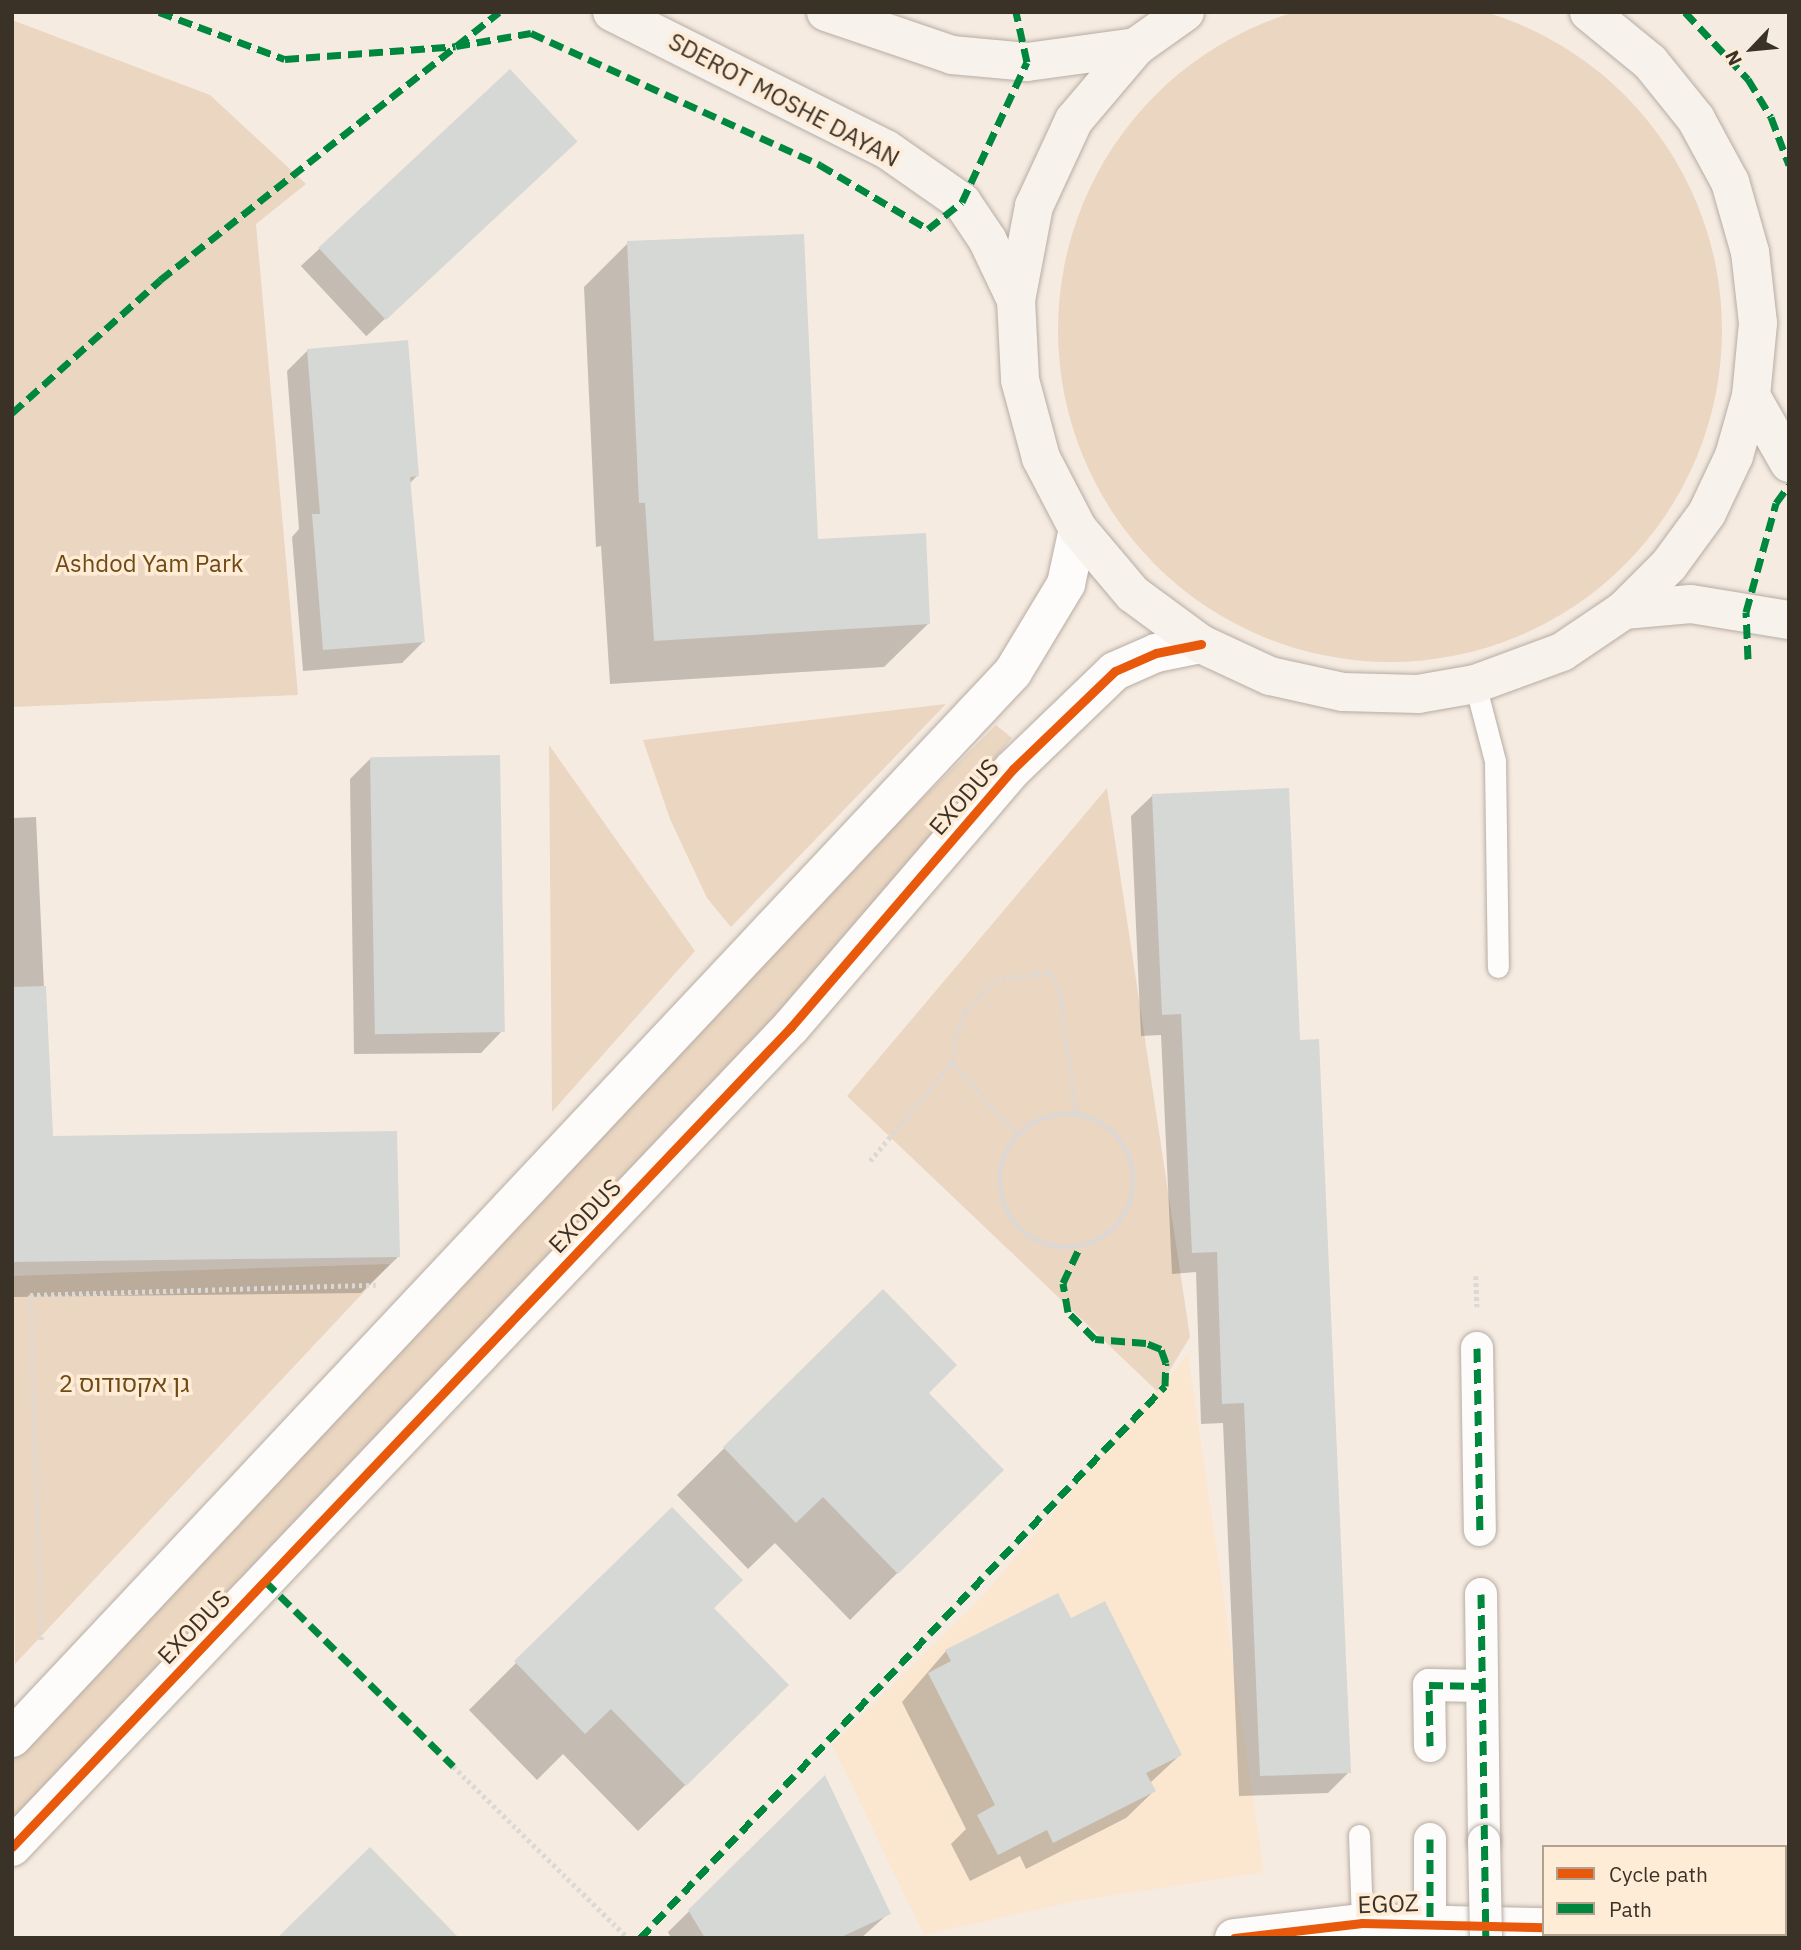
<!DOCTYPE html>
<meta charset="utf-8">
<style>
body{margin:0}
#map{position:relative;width:1801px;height:1950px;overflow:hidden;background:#f6ebe0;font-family:"IBM Plex Sans","Noto Sans Hebrew",sans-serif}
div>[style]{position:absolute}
.built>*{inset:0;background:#fbe6d0}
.green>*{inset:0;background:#ead6c1}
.round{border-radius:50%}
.shadow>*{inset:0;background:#0003;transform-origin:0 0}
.building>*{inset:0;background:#d5d8d4;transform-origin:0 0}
.path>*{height:4.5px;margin-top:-2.25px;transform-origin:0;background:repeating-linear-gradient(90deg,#dcd8d5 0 3.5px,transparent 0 7px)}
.path>.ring{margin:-2.25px;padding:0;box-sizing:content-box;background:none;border:4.5px solid #dcd8d5;border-radius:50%}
.roads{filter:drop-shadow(0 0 2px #b6ada4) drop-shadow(0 0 2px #b6ada4)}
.service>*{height:21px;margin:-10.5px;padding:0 10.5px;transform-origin:10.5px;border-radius:10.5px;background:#fefcfa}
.pedestrian>*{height:32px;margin:-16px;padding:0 16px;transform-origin:16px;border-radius:16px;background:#fefcfa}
.tertiary>*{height:38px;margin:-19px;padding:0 19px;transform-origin:19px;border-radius:19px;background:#fefcfa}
.secondary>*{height:38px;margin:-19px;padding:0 19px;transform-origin:19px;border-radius:19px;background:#f7f2ec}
.bridges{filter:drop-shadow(0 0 2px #b6ada4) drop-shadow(0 0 2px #b6ada4)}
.pedestrian-bridge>*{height:32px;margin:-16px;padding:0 16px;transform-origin:16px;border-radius:16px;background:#fefcfa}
.quiet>*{height:7px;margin-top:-3.5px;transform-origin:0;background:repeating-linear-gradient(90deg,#00873e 0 14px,transparent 0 21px)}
.cycleway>*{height:9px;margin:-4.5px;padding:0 4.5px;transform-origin:4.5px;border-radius:4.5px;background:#e8590c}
span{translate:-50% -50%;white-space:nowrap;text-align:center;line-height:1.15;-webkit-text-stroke:7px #ffecd7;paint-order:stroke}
.street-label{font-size:24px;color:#3a3127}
.park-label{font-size:24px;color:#704a15}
.frame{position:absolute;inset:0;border:14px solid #3a3127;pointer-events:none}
.legend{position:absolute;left:1542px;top:1845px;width:245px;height:91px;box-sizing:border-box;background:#ffecd7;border:2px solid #b0a191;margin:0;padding:9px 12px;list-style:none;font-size:21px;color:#3a3127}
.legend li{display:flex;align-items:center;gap:14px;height:35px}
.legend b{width:35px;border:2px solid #b0a191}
.north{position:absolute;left:1717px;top:14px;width:70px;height:70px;-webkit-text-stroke:5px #ffecd7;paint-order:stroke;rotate:244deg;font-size:19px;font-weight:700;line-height:28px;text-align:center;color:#3a3127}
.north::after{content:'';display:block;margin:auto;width:24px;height:32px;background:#3a3127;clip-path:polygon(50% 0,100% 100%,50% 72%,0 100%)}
</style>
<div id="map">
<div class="built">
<div style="clip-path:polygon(1188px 1354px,1264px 1872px,1076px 1901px,924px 1935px,832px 1745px,979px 1600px)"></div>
</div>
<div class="green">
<div class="round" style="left:1058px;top:-2px;width:664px;height:664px"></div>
<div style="clip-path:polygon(12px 20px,210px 95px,306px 184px,256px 224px,298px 695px,12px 707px)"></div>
<div style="clip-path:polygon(946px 704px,731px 927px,707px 898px,670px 819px,643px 740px)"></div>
<div style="clip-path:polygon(996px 725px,1012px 738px,821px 974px,12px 1843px,12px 1760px,781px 940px)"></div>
<div style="clip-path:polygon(549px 745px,695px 951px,552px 1112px)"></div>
<div style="clip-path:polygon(1107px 788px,1190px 1337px,1157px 1391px,847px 1096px)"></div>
<div style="clip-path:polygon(390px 1264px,15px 1664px,12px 1276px)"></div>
</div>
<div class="shadow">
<div style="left:510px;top:71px;width:96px;height:286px;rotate:47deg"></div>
<div style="clip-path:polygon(628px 243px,817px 541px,929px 623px,884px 667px,610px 684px,601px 546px,596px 547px,584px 287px)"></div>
<div style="clip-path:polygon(308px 350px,417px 476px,409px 484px,423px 642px,402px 663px,303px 671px,292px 537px,299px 529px,287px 371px)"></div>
<div style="clip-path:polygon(371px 758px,502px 1031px,481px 1053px,354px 1054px,350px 779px)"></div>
<div style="clip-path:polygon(1153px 795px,1349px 1772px,1328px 1793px,1239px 1796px,1223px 1423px,1201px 1424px,1196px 1272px,1172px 1274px,1161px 1035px,1141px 1036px,1131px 816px)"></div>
<div style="clip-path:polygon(36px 817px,51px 1138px,398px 1257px,361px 1293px,12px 1297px,12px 818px)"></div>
<div style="clip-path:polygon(883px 1291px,927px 1393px,1001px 1470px,850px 1620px,775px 1543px,748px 1569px,677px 1495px)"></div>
<div style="clip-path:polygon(712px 1608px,740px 1732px,638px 1831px,563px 1754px,537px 1780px,469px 1710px,516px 1663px)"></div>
<div style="clip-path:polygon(1070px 1621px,1180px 1755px,1150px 1783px,1154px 1791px,1126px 1818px,1026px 1869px,1020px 1856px,970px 1881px,951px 1844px,966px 1829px,902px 1702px,946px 1651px)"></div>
<div style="clip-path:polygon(825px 1778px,889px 1913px,861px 1938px,671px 1938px,668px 1932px)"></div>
</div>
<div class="building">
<div style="left:510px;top:69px;width:99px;height:262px;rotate:47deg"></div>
<div style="clip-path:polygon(804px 234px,818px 539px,926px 533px,930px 624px,654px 641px,645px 503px,639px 503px,627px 241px)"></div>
<div style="clip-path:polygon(408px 340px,419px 476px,410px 477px,425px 642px,323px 650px,312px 514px,320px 514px,307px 349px)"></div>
<div style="left:500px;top:755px;width:277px;height:130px;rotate:89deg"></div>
<div style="clip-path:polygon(1289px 788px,1300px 1040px,1319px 1039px,1351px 1773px,1260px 1776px,1244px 1403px,1222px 1404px,1217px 1252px,1192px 1253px,1181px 1014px,1162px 1015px,1152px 794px)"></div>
<div style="clip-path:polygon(46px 986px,53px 1136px,397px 1131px,400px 1257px,12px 1262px,12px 987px)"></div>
<div style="clip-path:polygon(883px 1289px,957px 1365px,929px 1393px,1004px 1470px,898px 1574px,823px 1497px,796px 1523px,723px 1447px)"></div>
<div style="clip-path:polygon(672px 1507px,743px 1580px,714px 1608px,789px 1685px,686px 1786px,611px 1709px,585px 1734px,514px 1661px)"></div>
<div style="clip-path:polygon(1058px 1593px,1071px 1618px,1105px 1601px,1182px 1755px,1146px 1773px,1156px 1791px,1053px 1843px,1047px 1830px,998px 1855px,977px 1815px,995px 1805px,928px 1673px,951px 1661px,945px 1650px)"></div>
<div style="clip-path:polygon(825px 1775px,891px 1914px,839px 1938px,705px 1938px,688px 1910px)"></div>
<div style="clip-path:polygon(370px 1847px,459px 1938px,277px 1938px)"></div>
</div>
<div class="path">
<div style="left:952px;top:1062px;width:98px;rotate:47.9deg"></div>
<div class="ring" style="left:1000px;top:1114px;width:129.5px;height:129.5px"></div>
<div style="left:870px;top:1161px;width:129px;rotate:-50.4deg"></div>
<div style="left:952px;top:1062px;width:21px;rotate:-85deg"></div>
<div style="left:954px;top:1041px;width:33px;rotate:-69deg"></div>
<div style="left:966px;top:1010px;width:42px;rotate:-46deg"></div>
<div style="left:995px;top:980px;width:56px;rotate:-8.3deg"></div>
<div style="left:1050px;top:972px;width:21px;rotate:62deg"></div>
<div style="left:1060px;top:991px;width:124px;rotate:82.6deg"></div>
<div style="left:1476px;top:1276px;width:31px;rotate:88deg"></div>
<div style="left:41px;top:1640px;width:345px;rotate:-91.8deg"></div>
<div style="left:30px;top:1295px;width:346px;rotate:-1.7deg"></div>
<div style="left:453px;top:1766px;width:245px;rotate:44.5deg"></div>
</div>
<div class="roads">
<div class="service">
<div style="left:1475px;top:684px;width:80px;rotate:75.4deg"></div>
<div style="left:1495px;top:761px;width:206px;rotate:89.2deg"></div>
<div style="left:1359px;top:1835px;width:88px;rotate:88deg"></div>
</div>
<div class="pedestrian">
<div style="left:1477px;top:1348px;width:182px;rotate:89.1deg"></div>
<div style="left:1481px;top:1594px;width:247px;rotate:89.3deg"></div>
<div style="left:1430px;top:1746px;width:61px;rotate:-90.9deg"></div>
<div style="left:1429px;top:1685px;width:53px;rotate:1.1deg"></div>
<div style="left:1430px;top:1839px;width:83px;rotate:90deg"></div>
</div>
<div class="tertiary">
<div style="left:12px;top:1738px;width:1462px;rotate:-46.8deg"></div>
<div style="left:1013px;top:672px;width:103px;rotate:-58.9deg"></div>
<div style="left:1066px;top:584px;width:56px;rotate:-77.7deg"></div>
<div style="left:12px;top:1847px;width:1131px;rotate:-46.47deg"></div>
<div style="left:791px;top:1027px;width:340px;rotate:-49.3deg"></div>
<div style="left:1013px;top:769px;width:141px;rotate:-43.9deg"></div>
<div style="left:1115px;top:671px;width:45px;rotate:-23.7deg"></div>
<div style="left:1156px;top:653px;width:46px;rotate:-11.3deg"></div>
<div style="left:1673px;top:1934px;width:26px;rotate:9deg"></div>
<div style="left:1234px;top:1938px;width:129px;rotate:-6.7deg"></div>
<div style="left:1362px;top:1923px;width:182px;rotate:1.3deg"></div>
</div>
<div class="secondary">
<div style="left:612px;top:12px;width:306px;rotate:26.6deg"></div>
<div style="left:886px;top:149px;width:93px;rotate:34.9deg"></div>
<div style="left:962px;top:202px;width:45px;rotate:56deg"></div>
<div style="left:987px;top:239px;width:68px;rotate:64.6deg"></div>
<div style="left:826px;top:12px;width:133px;rotate:18.8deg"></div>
<div style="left:952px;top:55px;width:75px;rotate:5.3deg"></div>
<div style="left:1027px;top:62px;width:110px;rotate:-7.8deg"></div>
<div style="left:1185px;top:12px;width:60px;rotate:144.5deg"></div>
<div style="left:1136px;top:47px;width:96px;rotate:130.3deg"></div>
<div style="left:1074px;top:120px;width:95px;rotate:114.9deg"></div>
<div style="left:1034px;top:206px;width:96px;rotate:100.8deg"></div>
<div style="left:1016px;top:300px;width:80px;rotate:87.1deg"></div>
<div style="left:1020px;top:380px;width:81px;rotate:74.9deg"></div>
<div style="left:1041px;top:458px;width:80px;rotate:62.5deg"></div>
<div style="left:1078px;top:529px;width:85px;rotate:49.8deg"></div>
<div style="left:1133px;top:594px;width:84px;rotate:36.3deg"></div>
<div style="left:1201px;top:644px;width:76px;rotate:24.9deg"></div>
<div style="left:1270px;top:676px;width:75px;rotate:12.4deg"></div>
<div style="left:1343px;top:692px;width:75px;rotate:1.5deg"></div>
<div style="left:1418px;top:694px;width:58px;rotate:-10deg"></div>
<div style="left:1475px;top:684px;width:93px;rotate:-20.2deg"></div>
<div style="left:1562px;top:652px;width:75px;rotate:-34.1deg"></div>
<div style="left:1624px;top:610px;width:64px;rotate:-45deg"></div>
<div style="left:1669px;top:565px;width:64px;rotate:-53.8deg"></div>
<div style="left:1707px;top:513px;width:63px;rotate:-64.7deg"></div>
<div style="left:1734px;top:456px;width:62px;rotate:-74.2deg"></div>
<div style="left:1751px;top:396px;width:73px;rotate:-84.5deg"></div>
<div style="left:1758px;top:323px;width:71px;rotate:-96.4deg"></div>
<div style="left:1750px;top:252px;width:73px;rotate:-105.9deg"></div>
<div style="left:1730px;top:182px;width:72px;rotate:-118.4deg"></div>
<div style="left:1696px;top:119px;width:73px;rotate:-128.9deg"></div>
<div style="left:1650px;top:62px;width:79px;rotate:-140.7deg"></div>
<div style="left:1751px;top:396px;width:77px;rotate:60.4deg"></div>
<div style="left:1624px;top:610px;width:67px;rotate:-5.1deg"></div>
<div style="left:1691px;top:604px;width:99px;rotate:9.3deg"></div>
</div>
</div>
<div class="bridges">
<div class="pedestrian-bridge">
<div style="left:1484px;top:1841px;width:97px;rotate:88.8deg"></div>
</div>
</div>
<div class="quiet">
<div style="left:159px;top:12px;width:134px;rotate:20.5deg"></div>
<div style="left:285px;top:59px;width:171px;rotate:-4.3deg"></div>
<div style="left:456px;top:46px;width:76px;rotate:-9.8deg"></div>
<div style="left:531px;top:33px;width:318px;rotate:24.5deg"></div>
<div style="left:820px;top:165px;width:126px;rotate:30.7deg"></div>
<div style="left:928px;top:229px;width:43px;rotate:-38.5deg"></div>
<div style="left:962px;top:202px;width:154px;rotate:-65.1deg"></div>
<div style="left:1027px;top:62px;width:51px;rotate:-102.4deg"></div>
<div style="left:1685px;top:12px;width:92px;rotate:46.8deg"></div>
<div style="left:1748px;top:79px;width:44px;rotate:58.8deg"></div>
<div style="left:1771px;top:117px;width:51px;rotate:69.4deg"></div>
<div style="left:12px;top:413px;width:199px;rotate:-41.9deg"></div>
<div style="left:160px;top:280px;width:432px;rotate:-38.3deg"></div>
<div style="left:1748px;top:659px;width:47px;rotate:-92.4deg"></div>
<div style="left:1746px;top:612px;width:113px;rotate:-74.6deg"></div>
<div style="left:1776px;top:503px;width:22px;rotate:-54deg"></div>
<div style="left:1477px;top:1348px;width:182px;rotate:89.1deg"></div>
<div style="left:265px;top:1581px;width:264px;rotate:44.5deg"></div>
<div style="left:1481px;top:1594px;width:344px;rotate:89.2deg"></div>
<div style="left:1430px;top:1746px;width:61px;rotate:-90.9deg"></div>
<div style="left:1429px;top:1685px;width:53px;rotate:1.1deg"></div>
<div style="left:1430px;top:1839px;width:83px;rotate:90deg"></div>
<div style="left:640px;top:1938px;width:762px;rotate:-46.44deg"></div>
<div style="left:1165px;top:1386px;width:23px;rotate:-88deg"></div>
<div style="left:1166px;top:1363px;width:15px;rotate:-110deg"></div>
<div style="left:1161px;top:1349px;width:16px;rotate:-158deg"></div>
<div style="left:1146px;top:1343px;width:51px;rotate:-175.5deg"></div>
<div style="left:1095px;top:1339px;width:38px;rotate:-135deg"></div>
<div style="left:1068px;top:1312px;width:29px;rotate:-100deg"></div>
<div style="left:1063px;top:1283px;width:38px;rotate:-65deg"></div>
</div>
<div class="cycleway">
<div style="left:12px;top:1847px;width:1131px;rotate:-46.47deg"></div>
<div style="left:791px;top:1027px;width:340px;rotate:-49.3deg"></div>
<div style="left:1013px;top:769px;width:141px;rotate:-43.9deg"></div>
<div style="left:1115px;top:671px;width:45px;rotate:-23.7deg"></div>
<div style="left:1156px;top:653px;width:46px;rotate:-11.3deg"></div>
<div style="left:1234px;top:1938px;width:129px;rotate:-6.7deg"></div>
<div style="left:1362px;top:1923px;width:182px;rotate:1.3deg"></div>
</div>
<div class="street-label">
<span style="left:784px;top:100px;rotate:28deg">SDEROT MOSHE DAYAN</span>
<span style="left:964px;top:797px;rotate:-49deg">EXODUS</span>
<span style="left:585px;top:1216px;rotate:-46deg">EXODUS</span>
<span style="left:194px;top:1627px;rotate:-46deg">EXODUS</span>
<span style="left:1388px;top:1904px;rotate:-2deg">EGOZ</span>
</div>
<div class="park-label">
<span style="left:149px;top:564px">Ashdod Yam Park</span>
<span style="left:124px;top:1384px">גן אקסודוס 2</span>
</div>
<div class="frame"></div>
<ul class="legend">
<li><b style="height:9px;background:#e8590c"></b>Cycle path</li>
<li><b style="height:9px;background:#00873e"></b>Path</li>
</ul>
<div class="north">N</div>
</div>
